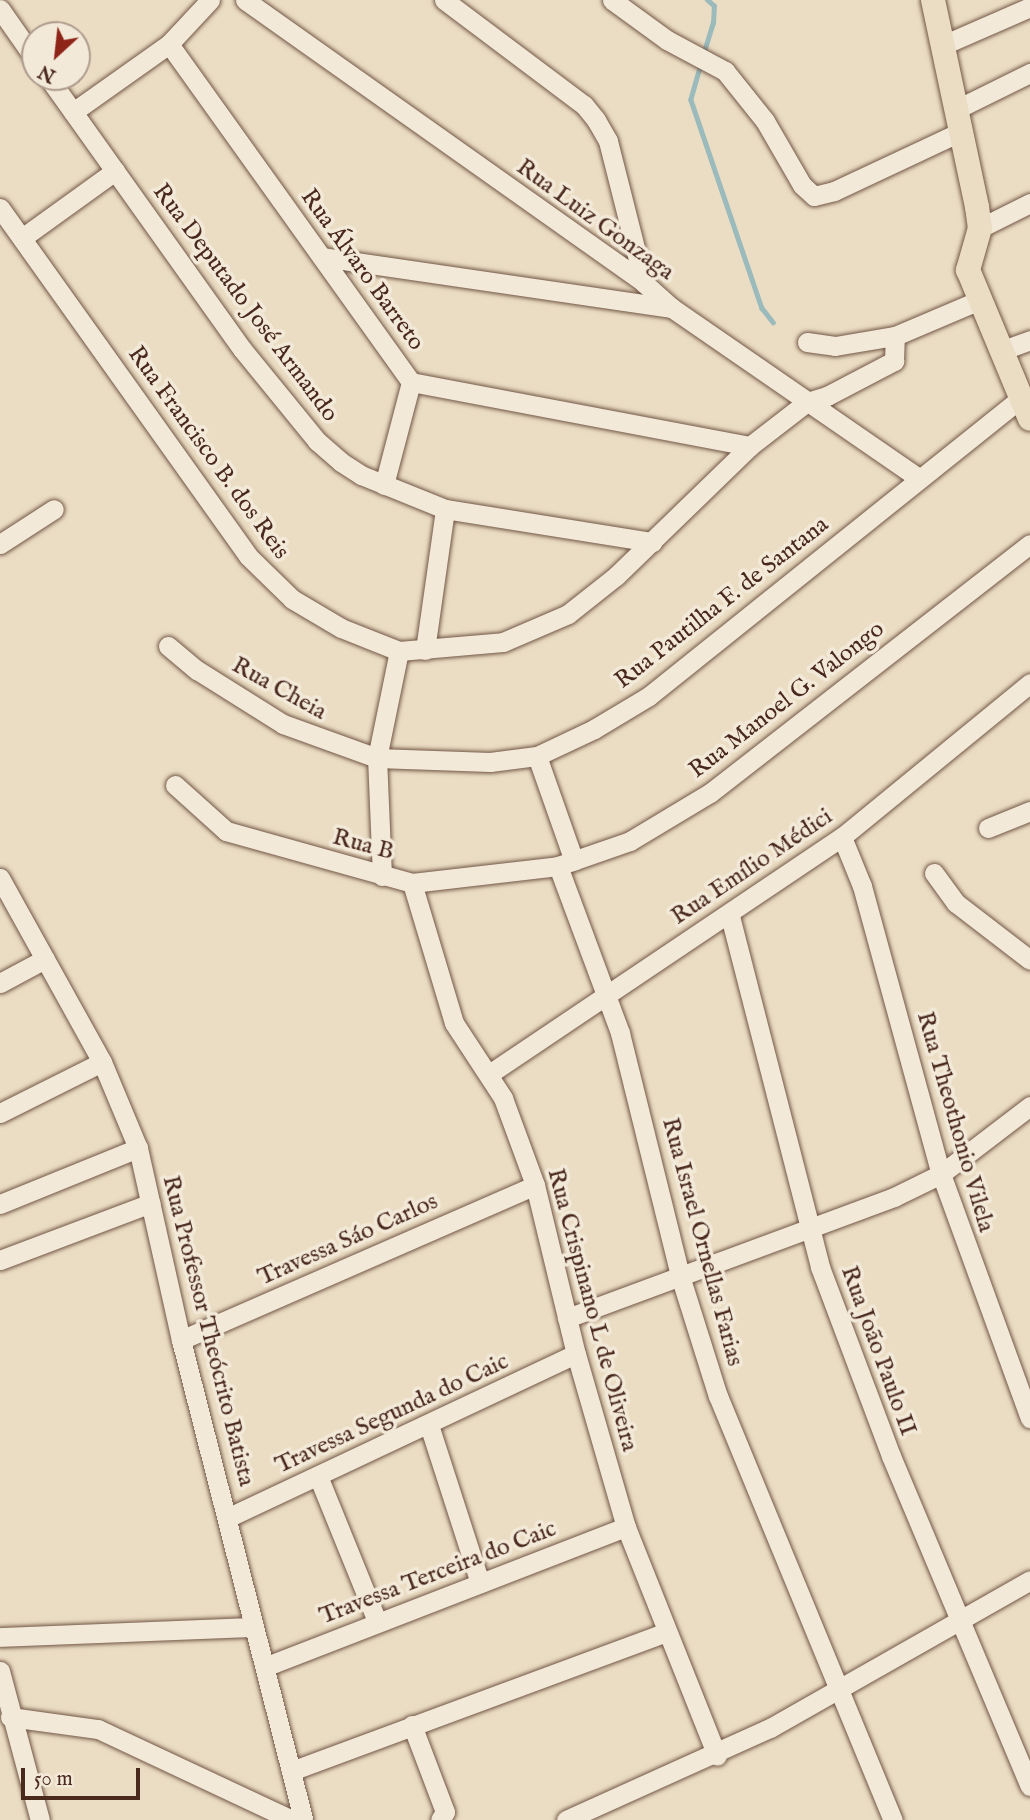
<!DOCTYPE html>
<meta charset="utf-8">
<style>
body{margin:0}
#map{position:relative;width:1030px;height:1820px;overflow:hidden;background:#ebddc3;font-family:"IM FELL English",serif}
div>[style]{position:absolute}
.stream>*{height:4.5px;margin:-2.25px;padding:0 2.25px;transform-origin:2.25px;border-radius:2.25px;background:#9ababb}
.roads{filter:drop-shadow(0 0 2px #725646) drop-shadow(0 0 2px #725646)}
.minor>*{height:19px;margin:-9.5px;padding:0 9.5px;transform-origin:9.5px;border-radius:9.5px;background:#f2e9d8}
.major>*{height:24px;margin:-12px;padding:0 12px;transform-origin:12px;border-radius:12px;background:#ebddc3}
span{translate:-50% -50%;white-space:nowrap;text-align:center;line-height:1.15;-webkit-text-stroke:7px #f2e9d8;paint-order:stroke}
.street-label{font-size:24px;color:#4a291d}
.north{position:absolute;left:21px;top:21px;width:70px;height:70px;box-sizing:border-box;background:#f2e9d8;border:2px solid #af9c8d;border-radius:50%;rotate:207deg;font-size:19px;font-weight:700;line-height:28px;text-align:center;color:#4a291d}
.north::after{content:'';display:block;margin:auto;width:24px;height:32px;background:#8f2418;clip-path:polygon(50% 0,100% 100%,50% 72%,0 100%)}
.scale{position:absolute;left:21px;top:1768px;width:119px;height:32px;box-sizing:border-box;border:4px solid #4a291d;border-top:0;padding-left:9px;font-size:21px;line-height:24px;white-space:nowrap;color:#4a291d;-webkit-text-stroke:5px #f2e9d8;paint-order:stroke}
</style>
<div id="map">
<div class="stream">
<div style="left:703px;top:55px;width:34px;rotate:-73deg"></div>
<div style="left:713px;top:23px;width:17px;rotate:-87deg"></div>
<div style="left:714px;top:6px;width:9px;rotate:-139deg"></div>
<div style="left:701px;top:64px;width:37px;rotate:106deg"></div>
<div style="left:691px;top:100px;width:220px;rotate:71.2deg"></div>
<div style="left:762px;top:308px;width:18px;rotate:52deg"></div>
</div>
<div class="roads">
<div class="minor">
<div style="left:245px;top:0;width:489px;rotate:35.3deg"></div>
<div style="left:644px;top:283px;width:38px;rotate:42deg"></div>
<div style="left:672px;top:308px;width:299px;rotate:34.6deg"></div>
<div style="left:444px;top:0;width:175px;rotate:36.9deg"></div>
<div style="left:584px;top:105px;width:19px;rotate:51deg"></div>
<div style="left:596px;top:120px;width:24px;rotate:60deg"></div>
<div style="left:608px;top:141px;width:146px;rotate:75.8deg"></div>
<div style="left:612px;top:0;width:68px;rotate:36deg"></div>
<div style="left:667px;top:40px;width:66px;rotate:28.1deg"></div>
<div style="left:725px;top:71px;width:64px;rotate:51.3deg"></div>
<div style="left:765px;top:121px;width:74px;rotate:60deg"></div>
<div style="left:802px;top:185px;width:16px;rotate:43deg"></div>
<div style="left:814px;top:196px;width:21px;rotate:-14deg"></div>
<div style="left:834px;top:191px;width:139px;rotate:-25.1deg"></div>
<div style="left:0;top:9px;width:61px;rotate:55deg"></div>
<div style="left:169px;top:44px;width:416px;rotate:54.4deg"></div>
<div style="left:411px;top:382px;width:345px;rotate:10.7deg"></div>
<div style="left:943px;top:45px;width:95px;rotate:-23.6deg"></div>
<div style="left:48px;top:77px;width:334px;rotate:54.5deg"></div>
<div style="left:242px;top:349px;width:119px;rotate:50.8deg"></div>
<div style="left:317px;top:441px;width:32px;rotate:41deg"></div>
<div style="left:341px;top:462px;width:24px;rotate:33deg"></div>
<div style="left:361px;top:475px;width:91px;rotate:22deg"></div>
<div style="left:445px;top:509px;width:210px;rotate:9.1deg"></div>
<div style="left:955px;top:110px;width:84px;rotate:-26.3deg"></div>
<div style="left:73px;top:112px;width:118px;rotate:-35.3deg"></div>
<div style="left:169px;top:44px;width:60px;rotate:-47deg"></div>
<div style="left:0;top:208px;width:427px;rotate:54.5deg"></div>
<div style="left:248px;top:556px;width:62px;rotate:44.3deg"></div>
<div style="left:292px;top:599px;width:57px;rotate:30.6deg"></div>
<div style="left:341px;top:628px;width:62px;rotate:21.6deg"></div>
<div style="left:399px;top:651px;width:104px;rotate:-4.9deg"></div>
<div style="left:503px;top:642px;width:71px;rotate:-23.3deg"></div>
<div style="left:568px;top:614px;width:61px;rotate:-38.4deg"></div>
<div style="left:616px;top:576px;width:187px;rotate:-44.1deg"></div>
<div style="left:750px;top:446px;width:72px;rotate:-37.7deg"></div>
<div style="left:807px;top:402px;width:21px;rotate:-17deg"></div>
<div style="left:827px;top:396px;width:76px;rotate:-27.6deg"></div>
<div style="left:894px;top:361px;width:25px;rotate:-88deg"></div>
<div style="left:980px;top:228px;width:56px;rotate:-26.6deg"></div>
<div style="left:22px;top:238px;width:115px;rotate:-35.8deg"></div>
<div style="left:322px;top:257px;width:353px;rotate:8.3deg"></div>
<div style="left:807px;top:342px;width:28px;rotate:8deg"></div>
<div style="left:835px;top:346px;width:61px;rotate:-9.5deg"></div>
<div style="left:895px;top:336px;width:92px;rotate:-23deg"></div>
<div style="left:1003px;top:350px;width:29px;rotate:-20deg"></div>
<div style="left:384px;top:485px;width:106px;rotate:-75.3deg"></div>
<div style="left:0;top:544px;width:64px;rotate:-32.9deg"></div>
<div style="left:168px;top:646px;width:38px;rotate:40deg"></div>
<div style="left:197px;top:670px;width:102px;rotate:32.1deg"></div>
<div style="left:283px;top:724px;width:100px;rotate:19.9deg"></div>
<div style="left:377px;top:758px;width:113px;rotate:2deg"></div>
<div style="left:490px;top:762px;width:47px;rotate:-7.3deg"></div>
<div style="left:537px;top:756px;width:63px;rotate:-25.3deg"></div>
<div style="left:594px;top:729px;width:64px;rotate:-31deg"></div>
<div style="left:649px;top:696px;width:477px;rotate:-38.7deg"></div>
<div style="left:425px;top:650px;width:142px;rotate:-81.9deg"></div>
<div style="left:537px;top:756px;width:111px;rotate:70.6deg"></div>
<div style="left:175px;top:785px;width:69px;rotate:42deg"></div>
<div style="left:226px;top:831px;width:193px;rotate:15.6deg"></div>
<div style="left:412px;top:883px;width:147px;rotate:-6.6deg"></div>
<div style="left:558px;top:866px;width:76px;rotate:-19.1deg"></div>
<div style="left:630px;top:841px;width:93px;rotate:-31deg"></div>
<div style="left:710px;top:793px;width:405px;rotate:-37.9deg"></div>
<div style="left:988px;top:828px;width:45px;rotate:-22deg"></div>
<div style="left:842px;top:837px;width:53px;rotate:67.8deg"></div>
<div style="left:862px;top:886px;width:299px;rotate:74.7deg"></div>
<div style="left:941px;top:1174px;width:260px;rotate:70deg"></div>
<div style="left:558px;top:866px;width:178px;rotate:69.6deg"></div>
<div style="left:620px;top:1033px;width:253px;rotate:76.1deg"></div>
<div style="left:681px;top:1279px;width:123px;rotate:72.5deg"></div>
<div style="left:718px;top:1396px;width:459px;rotate:67.6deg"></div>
<div style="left:934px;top:873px;width:37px;rotate:54deg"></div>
<div style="left:956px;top:903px;width:93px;rotate:37.6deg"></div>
<div style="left:382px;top:876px;width:118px;rotate:-92.4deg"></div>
<div style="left:377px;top:758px;width:109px;rotate:-78.4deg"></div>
<div style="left:0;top:878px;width:210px;rotate:61deg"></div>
<div style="left:102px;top:1062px;width:93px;rotate:67.3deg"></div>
<div style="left:138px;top:1148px;width:197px;rotate:77.4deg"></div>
<div style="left:181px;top:1340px;width:495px;rotate:75.7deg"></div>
<div style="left:412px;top:883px;width:146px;rotate:73.3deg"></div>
<div style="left:454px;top:1023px;width:90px;rotate:56.8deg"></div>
<div style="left:503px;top:1098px;width:93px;rotate:69.8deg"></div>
<div style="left:535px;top:1185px;width:174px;rotate:76.4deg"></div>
<div style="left:576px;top:1354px;width:180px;rotate:73.9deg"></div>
<div style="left:626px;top:1527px;width:246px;rotate:68.3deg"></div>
<div style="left:730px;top:916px;width:362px;rotate:75.6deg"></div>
<div style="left:820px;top:1267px;width:202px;rotate:69.4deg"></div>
<div style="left:891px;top:1456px;width:358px;rotate:67.2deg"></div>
<div style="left:0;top:983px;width:51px;rotate:-28.1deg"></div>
<div style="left:489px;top:1074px;width:425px;rotate:-33.9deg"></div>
<div style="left:842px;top:837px;width:243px;rotate:-39.3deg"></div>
<div style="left:0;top:1113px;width:114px;rotate:-26.6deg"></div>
<div style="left:0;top:1204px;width:149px;rotate:-22.1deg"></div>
<div style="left:0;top:1260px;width:161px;rotate:-20.7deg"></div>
<div style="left:567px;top:1318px;width:349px;rotate:-20.3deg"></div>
<div style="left:894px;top:1197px;width:52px;rotate:-26.1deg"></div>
<div style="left:941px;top:1174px;width:112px;rotate:-37.4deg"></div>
<div style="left:181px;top:1340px;width:386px;rotate:-23.6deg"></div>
<div style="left:429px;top:1425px;width:166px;rotate:72.1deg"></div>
<div style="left:318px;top:1476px;width:157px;rotate:67.9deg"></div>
<div style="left:229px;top:1517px;width:383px;rotate:-25.2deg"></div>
<div style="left:0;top:1637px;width:254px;rotate:-2.3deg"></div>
<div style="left:267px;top:1666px;width:385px;rotate:-21.2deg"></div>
<div style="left:0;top:1671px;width:154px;rotate:75deg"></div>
<div style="left:10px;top:1717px;width:89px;rotate:7.8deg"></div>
<div style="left:98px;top:1729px;width:214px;rotate:25.1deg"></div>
<div style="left:412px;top:1725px;width:93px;rotate:69.2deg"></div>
<div style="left:445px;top:1812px;width:9px;rotate:122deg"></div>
<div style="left:291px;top:1771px;width:400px;rotate:-20.3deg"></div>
<div style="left:566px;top:1820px;width:224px;rotate:-24.3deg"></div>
<div style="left:770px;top:1728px;width:299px;rotate:-29.6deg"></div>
</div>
<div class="major">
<div style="left:933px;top:0;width:212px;rotate:78deg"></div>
<div style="left:977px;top:207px;width:21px;rotate:82deg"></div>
<div style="left:980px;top:228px;width:44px;rotate:105.9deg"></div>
<div style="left:968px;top:270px;width:161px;rotate:67.4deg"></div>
</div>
</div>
<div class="street-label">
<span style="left:595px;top:220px;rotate:36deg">Rua Luiz Gonzaga</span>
<span style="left:362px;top:270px;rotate:54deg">Rua Álvaro Barreto</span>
<span style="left:245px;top:303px;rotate:53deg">Rua Deputado José Armando</span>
<span style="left:208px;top:453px;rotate:54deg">Rua Francisco B. dos Reis</span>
<span style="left:722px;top:603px;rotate:-38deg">Rua Pautilha F. de Santana</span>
<span style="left:279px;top:689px;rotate:29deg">Rua Cheia</span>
<span style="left:787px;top:700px;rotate:-38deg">Rua Manoel G. Valongo</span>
<span style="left:363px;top:845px;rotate:15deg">Rua B</span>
<span style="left:752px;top:867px;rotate:-34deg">Rua Emílio Médici</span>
<span style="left:955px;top:1122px;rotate:74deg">Rua Theothonio Vilela</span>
<span style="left:348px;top:1240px;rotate:-24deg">Travessa Sáo Carlos</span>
<span style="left:702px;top:1242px;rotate:75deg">Rua Israel Ornellas Farias</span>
<span style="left:592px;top:1310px;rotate:75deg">Rua Crispinano L de Oliveira</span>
<span style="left:208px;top:1331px;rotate:76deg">Rua Professor Theócrito Batista</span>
<span style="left:878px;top:1351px;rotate:70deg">Rua João Paulo II</span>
<span style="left:392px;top:1414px;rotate:-25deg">Travessa Segunda do Caic</span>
<span style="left:438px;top:1573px;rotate:-21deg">Travessa Terceira do Caic</span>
</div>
<div class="north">N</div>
<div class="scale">50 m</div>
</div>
